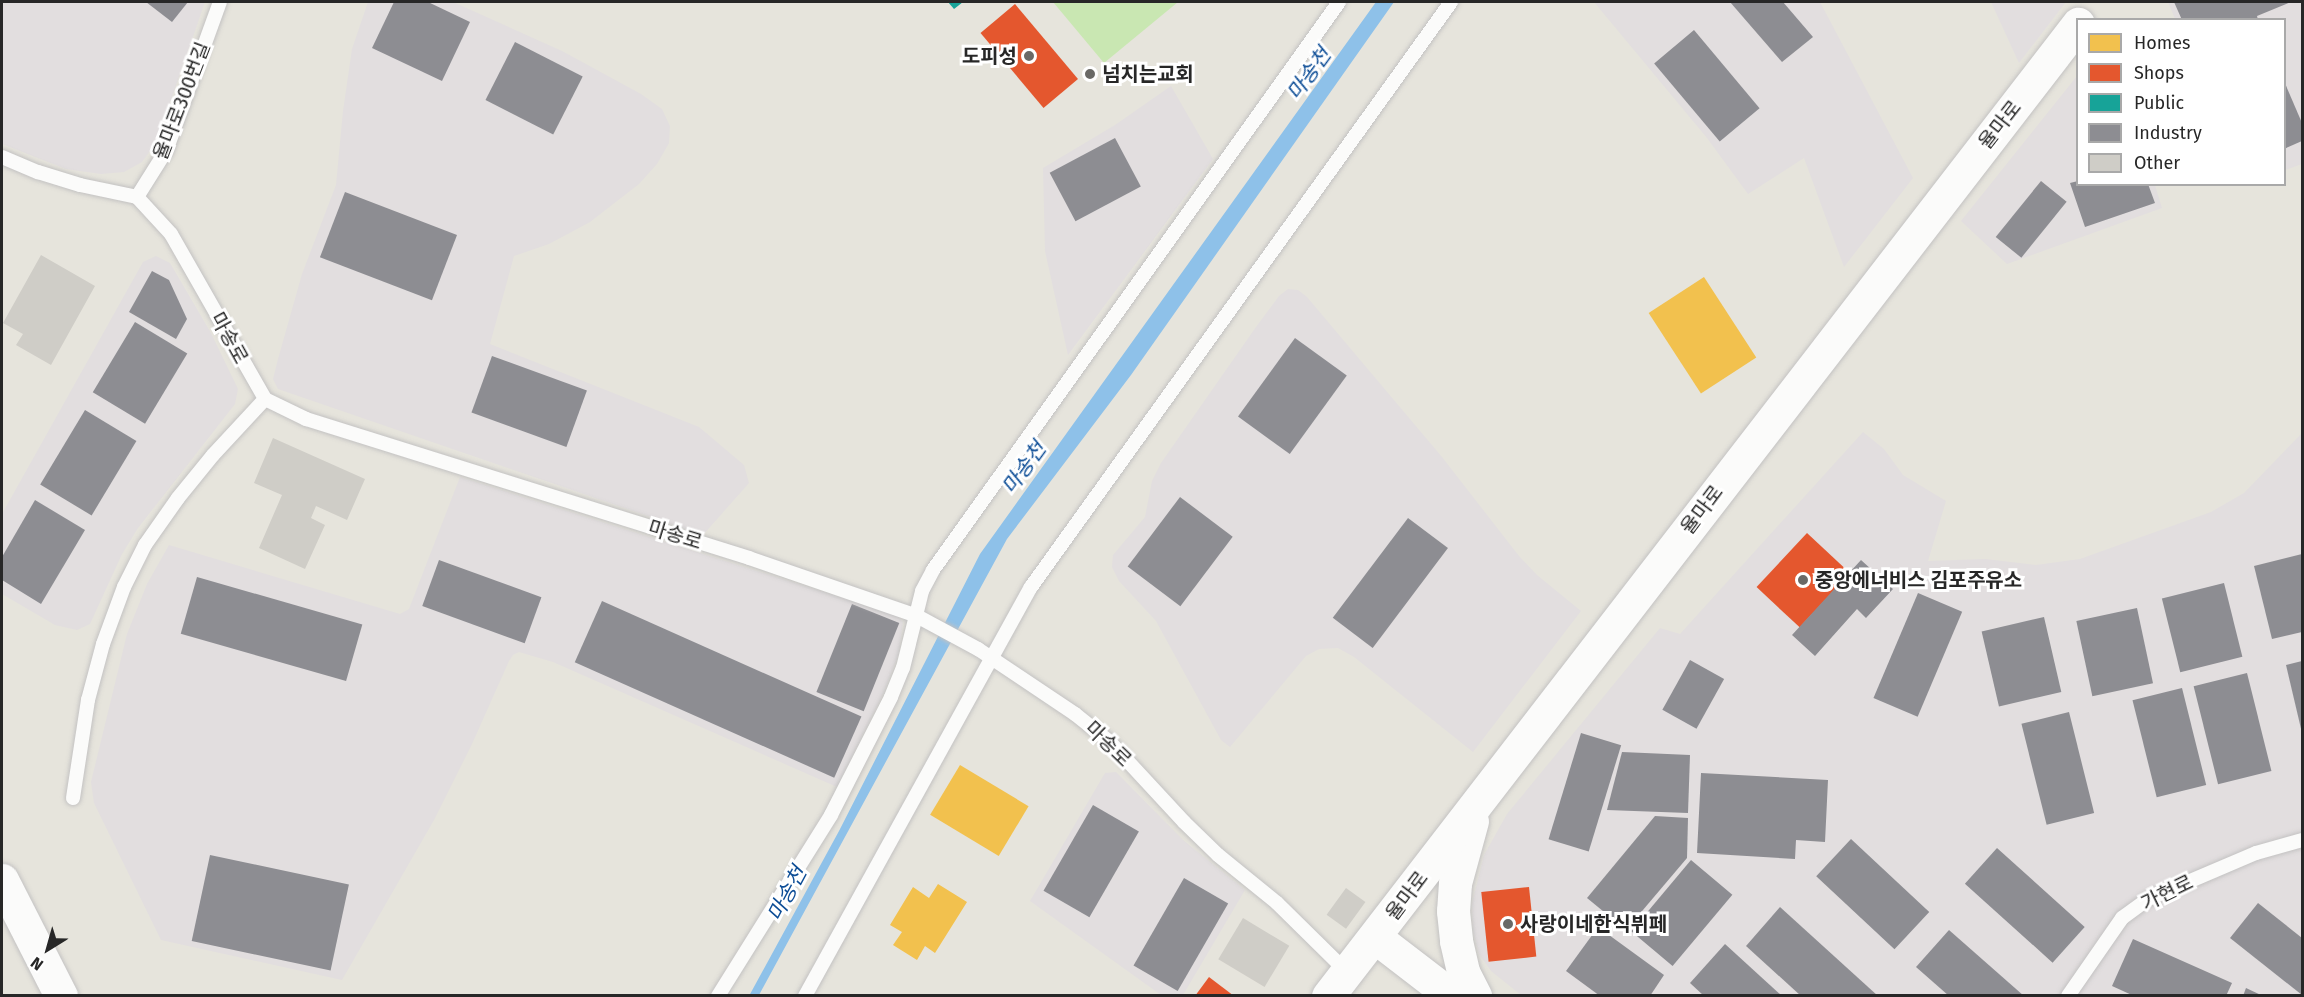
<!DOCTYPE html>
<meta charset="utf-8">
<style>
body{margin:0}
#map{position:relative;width:2304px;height:997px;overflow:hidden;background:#e6e4dc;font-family:"Fira Sans","Noto Sans KR",sans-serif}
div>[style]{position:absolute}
.industrial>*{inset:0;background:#e2dedf}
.pitch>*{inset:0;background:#c9e7b2}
.water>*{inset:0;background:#8ec1e9}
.homes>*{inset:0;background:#f2c14e;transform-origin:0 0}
.shops>*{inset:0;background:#e4572e;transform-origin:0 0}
.public>*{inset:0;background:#17a398}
.industry>*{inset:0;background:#8d8d92;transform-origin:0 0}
.building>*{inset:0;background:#cfcdc7;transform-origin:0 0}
.roads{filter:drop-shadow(0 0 2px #c3c2c2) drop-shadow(0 0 2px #c3c2c2)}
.lane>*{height:14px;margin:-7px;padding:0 7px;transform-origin:7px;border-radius:7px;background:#fbfbfa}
.secondary>*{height:33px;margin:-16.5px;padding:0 16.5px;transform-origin:16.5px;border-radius:16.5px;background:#fbfbfa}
.dots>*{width:16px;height:16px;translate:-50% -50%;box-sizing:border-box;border:3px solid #fff;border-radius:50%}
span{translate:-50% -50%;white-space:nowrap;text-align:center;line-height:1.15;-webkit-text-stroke:6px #fff;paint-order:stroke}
.poi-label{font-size:20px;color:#272727;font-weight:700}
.right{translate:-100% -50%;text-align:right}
.left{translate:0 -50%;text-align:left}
.street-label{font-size:20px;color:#272727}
.water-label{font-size:21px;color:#0d4d96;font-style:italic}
.frame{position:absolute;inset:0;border:3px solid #272727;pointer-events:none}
.legend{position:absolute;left:2076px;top:18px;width:210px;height:168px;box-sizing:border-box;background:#fff;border:2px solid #a9a9a9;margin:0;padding:8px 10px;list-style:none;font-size:18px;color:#272727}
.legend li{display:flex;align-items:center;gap:12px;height:30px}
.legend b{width:30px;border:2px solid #a9a9a9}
.north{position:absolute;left:18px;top:919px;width:60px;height:60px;-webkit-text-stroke:4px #fff;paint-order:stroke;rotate:217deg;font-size:16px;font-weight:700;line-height:24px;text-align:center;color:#272727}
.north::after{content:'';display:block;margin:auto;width:21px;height:27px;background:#272727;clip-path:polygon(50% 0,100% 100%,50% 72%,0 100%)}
</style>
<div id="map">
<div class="industrial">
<div style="clip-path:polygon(2px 2px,205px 2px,165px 117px,155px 144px,142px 162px,124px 172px,101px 174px,66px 169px,2px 144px)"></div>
<div style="clip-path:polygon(368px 2px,453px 2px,562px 51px,641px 94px,662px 109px,670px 126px,669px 143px,657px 164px,639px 184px,590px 222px,549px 244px,514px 256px,490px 344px,699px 427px,744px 465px,749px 483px,703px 535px,278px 389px,273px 379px,278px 359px,302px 274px,336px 185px,343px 111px,352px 49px)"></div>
<div style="clip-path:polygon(1594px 2px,1820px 2px,1913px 178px,1844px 267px,1804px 158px,1748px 194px,1707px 138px)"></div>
<div style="clip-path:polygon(1991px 2px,2066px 2px,2019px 63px)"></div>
<div style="clip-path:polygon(2168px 2px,2302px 2px,2302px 164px,2285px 170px,2284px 20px,2175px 19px)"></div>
<div style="clip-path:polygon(2077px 76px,2078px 184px,2155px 185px,2162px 208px,2007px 264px,1961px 221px)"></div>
<div style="clip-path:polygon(1171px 86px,1213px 159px,1068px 355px,1045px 251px,1043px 168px,1115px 125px)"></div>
<div style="clip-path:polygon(156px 256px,170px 263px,211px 333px,238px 389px,235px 404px,138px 528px,122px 554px,90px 624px,77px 630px,55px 625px,2px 594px,2px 514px,143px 262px)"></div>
<div style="clip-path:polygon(1288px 289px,1298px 290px,1307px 297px,1442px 457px,1519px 556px,1537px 575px,1581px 611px,1473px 752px,1354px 657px,1338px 648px,1319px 649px,1306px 656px,1230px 747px,1221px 740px,1156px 621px,1119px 581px,1112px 567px,1113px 555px,1145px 517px,1152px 481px,1161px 463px,1256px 327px,1279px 296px)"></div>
<div style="clip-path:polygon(1863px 432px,1884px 449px,1903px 475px,1946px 501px,1928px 561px,1985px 559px,2036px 565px,2080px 559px,2211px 512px,2244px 493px,2302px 433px,2302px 995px,1521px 995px,1491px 971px,1479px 954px,1473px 931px,1472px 904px,1484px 855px,1507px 814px,1660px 628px,1680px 634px)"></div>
<div style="clip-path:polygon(460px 477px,896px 615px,903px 622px,899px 653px,884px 692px,837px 787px,553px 662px,519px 652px,513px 655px,509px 661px,472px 744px,434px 820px,342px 980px,161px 940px,94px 803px,91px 782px,127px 634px,147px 584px,169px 545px,400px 614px,409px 609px)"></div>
<div style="clip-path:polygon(1116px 772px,1183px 840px,1245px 890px,1183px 995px,1161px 995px,1030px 901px,1105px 773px)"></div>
</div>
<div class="pitch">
<div style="clip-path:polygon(1053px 2px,1178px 2px,1104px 63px)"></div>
</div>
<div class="water">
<div style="clip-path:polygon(1376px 2px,1394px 2px,1131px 375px,1007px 539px,759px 995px,749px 996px,839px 831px,980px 554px)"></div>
</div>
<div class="homes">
<div style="left:1704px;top:277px;width:96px;height:66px;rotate:57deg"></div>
<div style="left:960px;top:765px;width:80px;height:58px;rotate:31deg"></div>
<div style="clip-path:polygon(938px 884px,967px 902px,935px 953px,925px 946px,917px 960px,893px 945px,902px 932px,890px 925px,913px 887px,929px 898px)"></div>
</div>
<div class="shops">
<div style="left:1015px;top:4px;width:98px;height:45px;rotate:50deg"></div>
<div style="left:1807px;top:533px;width:59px;height:74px;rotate:43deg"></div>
<div style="left:1529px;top:887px;width:70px;height:48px;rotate:84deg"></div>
<div style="clip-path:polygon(1209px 977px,1234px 996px,1195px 996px)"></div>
</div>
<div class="public">
<div style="clip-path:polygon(948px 2px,963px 2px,954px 9px)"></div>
</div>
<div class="industry">
<div style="clip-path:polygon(146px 2px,188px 2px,172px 22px)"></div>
<div style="clip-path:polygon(394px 2px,428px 2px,470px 22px,442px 81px,372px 48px)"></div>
<div style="clip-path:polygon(1730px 2px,1783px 2px,1813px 37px,1782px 62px)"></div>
<div style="clip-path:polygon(2174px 2px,2291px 2px,2257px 16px,2258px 20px,2182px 20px)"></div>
<div style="left:1694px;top:30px;width:102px;height:52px;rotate:50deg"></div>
<div style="left:515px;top:42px;width:76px;height:65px;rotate:27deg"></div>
<div style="clip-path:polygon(2284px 81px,2302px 123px,2302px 141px,2284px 149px)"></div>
<div style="left:1115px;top:138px;width:55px;height:74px;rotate:62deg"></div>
<div style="left:2041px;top:181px;width:33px;height:72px;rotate:39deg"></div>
<div style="clip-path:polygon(2078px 181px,2078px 184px,2148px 184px,2155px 203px,2085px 227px,2070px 183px)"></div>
<div style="left:345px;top:192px;width:120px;height:70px;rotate:21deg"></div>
<div style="clip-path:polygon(152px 271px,169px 280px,187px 319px,176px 339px,129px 312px)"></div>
<div style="left:135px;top:322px;width:61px;height:82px;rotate:31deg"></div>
<div style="left:1295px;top:338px;width:64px;height:97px;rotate:36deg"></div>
<div style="left:492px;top:356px;width:101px;height:60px;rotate:20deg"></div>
<div style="left:85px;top:410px;width:60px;height:87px;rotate:31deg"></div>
<div style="left:1180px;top:497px;width:66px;height:87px;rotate:37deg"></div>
<div style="clip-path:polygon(35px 500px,85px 530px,41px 604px,2px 580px,2px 557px)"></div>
<div style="left:1408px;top:518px;width:50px;height:125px;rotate:37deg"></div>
<div style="clip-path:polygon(2302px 554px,2302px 632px,2272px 639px,2254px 566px)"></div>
<div style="left:439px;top:560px;width:109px;height:49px;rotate:20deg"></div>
<div style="clip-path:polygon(1861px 560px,1893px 589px,1866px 618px,1857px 609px,1815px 656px,1792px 635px)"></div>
<div style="left:197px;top:577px;width:172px;height:59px;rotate:16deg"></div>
<div style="left:2224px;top:583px;width:76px;height:64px;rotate:76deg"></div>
<div style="left:1918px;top:593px;width:48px;height:114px;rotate:23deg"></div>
<div style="left:602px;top:601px;width:284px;height:67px;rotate:24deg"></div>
<div style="left:852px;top:604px;width:51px;height:95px;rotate:22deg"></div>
<div style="left:2137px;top:608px;width:77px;height:62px;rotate:78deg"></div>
<div style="left:2044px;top:617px;width:77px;height:64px;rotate:77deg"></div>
<div style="left:1690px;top:660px;width:39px;height:57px;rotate:29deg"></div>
<div style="clip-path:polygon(2302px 661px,2302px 733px,2286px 665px)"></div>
<div style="left:2247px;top:673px;width:101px;height:55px;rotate:76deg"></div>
<div style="left:2182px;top:688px;width:100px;height:51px;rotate:76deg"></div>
<div style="left:2069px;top:712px;width:104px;height:49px;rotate:76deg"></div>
<div style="left:1581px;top:733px;width:42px;height:111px;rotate:17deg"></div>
<div style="clip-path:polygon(1622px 752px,1690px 755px,1688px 813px,1607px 810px)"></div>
<div style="clip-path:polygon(1701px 773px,1828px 780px,1825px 842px,1796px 840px,1795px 859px,1697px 853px)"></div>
<div style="left:1093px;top:805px;width:53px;height:99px;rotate:30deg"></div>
<div style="clip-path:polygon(1655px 816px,1688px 818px,1687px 858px,1626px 930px,1587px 898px)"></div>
<div style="left:1851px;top:839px;width:107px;height:51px;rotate:43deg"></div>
<div style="left:1997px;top:848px;width:118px;height:48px;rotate:42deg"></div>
<div style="left:210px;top:855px;width:142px;height:88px;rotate:12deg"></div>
<div style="left:1691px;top:860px;width:54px;height:93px;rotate:40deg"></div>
<div style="left:1184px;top:878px;width:51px;height:101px;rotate:30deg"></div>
<div style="clip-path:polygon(2258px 903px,2302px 938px,2302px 995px,2230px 938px)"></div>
<div style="clip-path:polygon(1780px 907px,1878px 996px,1801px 996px,1746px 946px)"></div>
<div style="clip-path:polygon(1598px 927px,1664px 975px,1650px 996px,1600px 996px,1566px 971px)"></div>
<div style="clip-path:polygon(1949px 930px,2024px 996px,1949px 996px,1916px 967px)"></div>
<div style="clip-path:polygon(2133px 939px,2232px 983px,2226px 996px,2134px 996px,2112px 986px)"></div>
<div style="clip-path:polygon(1725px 944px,1782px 996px,1704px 996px,1690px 983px)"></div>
<div style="clip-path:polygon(2246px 988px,2263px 996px,2243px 996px)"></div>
</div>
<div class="building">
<div style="clip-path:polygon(41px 255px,95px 286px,51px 365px,16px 345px,23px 334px,3px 323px)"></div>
<div style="clip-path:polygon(273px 438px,365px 479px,347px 520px,316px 506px,311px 518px,325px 525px,305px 569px,259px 548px,282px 495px,254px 483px)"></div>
<div style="left:1346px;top:888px;width:24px;height:33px;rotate:36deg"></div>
<div style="left:1243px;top:918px;width:54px;height:48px;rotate:31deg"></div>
</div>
<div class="roads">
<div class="lane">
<div style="left:2px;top:157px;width:39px;rotate:23deg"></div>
<div style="left:38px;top:172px;width:44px;rotate:17.2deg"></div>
<div style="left:80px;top:185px;width:58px;rotate:11.9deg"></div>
<div style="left:137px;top:197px;width:50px;rotate:47.4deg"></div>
<div style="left:171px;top:234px;width:190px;rotate:60.3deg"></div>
<div style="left:265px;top:399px;width:46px;rotate:26deg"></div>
<div style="left:306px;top:419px;width:464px;rotate:17.4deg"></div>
<div style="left:749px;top:558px;width:176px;rotate:19deg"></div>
<div style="left:915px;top:615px;width:72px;rotate:28.4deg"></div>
<div style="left:978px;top:649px;width:117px;rotate:33.8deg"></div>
<div style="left:1075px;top:714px;width:45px;rotate:38.7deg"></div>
<div style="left:1110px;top:742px;width:109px;rotate:47.2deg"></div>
<div style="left:1184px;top:822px;width:47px;rotate:44.1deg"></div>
<div style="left:1218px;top:855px;width:76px;rotate:39.1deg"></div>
<div style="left:1277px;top:903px;width:97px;rotate:44.6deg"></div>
<div style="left:137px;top:197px;width:54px;rotate:-57.8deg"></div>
<div style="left:166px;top:151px;width:158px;rotate:-70.1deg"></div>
<div style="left:73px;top:798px;width:99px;rotate:-81.3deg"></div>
<div style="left:88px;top:700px;width:58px;rotate:-75deg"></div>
<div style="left:103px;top:644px;width:61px;rotate:-69.8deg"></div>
<div style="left:124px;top:587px;width:47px;rotate:-63.4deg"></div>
<div style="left:145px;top:545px;width:57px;rotate:-54.9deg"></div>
<div style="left:178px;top:498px;width:55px;rotate:-50.9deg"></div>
<div style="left:213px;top:455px;width:76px;rotate:-47.1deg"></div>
<div style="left:718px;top:996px;width:213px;rotate:-58deg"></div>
<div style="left:831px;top:815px;width:132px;rotate:-63deg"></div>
<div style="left:891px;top:697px;width:31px;rotate:-68deg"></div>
<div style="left:903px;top:668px;width:79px;rotate:-76.1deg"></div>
<div style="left:922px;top:591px;width:24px;rotate:-62deg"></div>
<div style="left:933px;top:570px;width:698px;rotate:-54.44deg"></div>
<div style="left:805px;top:996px;width:467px;rotate:-61.1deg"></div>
<div style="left:1031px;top:587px;width:720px;rotate:-54.32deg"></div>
<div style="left:2068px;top:996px;width:95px;rotate:-55.3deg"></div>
<div style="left:2122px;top:918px;width:32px;rotate:-36deg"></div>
<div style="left:2148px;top:899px;width:117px;rotate:-23.1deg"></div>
<div style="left:2256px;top:853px;width:48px;rotate:-15.8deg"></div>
</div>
<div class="secondary">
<div style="left:1472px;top:821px;width:64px;rotate:105.3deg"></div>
<div style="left:1455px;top:883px;width:28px;rotate:94deg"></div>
<div style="left:1453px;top:911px;width:30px;rotate:84deg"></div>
<div style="left:1456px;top:941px;width:32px;rotate:77deg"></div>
<div style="left:1463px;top:972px;width:27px;rotate:63deg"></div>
<div style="left:2px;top:880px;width:130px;rotate:63deg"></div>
<div style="left:1375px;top:937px;width:97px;rotate:37.5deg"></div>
<div style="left:1328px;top:996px;width:1228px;rotate:-52.35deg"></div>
</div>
</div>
<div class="dots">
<div style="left:1029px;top:56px;background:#6a6966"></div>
<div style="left:1090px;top:74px;background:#6a6966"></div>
<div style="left:1803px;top:580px;background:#6a6966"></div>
<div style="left:1508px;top:924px;background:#6a6966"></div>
</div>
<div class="poi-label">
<span class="right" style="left:1017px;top:56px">도피성</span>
<span class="left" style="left:1102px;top:74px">넘치는교회</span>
<span class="left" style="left:1815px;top:580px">중앙에너비스 김포주유소</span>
<span class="left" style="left:1520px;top:924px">사랑이네한식뷔페</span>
</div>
<div class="street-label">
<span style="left:182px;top:101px;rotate:-69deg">율마로300번길</span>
<span style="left:2000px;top:125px;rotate:-52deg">율마로</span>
<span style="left:229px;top:338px;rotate:61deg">마송로</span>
<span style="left:1702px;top:510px;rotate:-53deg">율마로</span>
<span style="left:675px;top:535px;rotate:17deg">마송로</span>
<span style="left:1108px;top:744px;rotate:44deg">마송로</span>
<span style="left:2167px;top:893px;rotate:-26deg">가현로</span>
<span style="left:1407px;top:896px;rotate:-53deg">율마로</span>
</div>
<div class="water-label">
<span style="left:1309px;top:74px;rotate:-54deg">마송천</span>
<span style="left:1024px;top:468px;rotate:-54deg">마송천</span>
<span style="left:787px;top:894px;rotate:-62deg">마송천</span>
</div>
<div class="frame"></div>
<ul class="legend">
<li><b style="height:16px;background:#f2c14e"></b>Homes</li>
<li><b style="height:16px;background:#e4572e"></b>Shops</li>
<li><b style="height:16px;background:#17a398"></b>Public</li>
<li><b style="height:16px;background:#8d8d92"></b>Industry</li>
<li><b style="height:16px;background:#cfcdc7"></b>Other</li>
</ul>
<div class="north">N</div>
</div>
